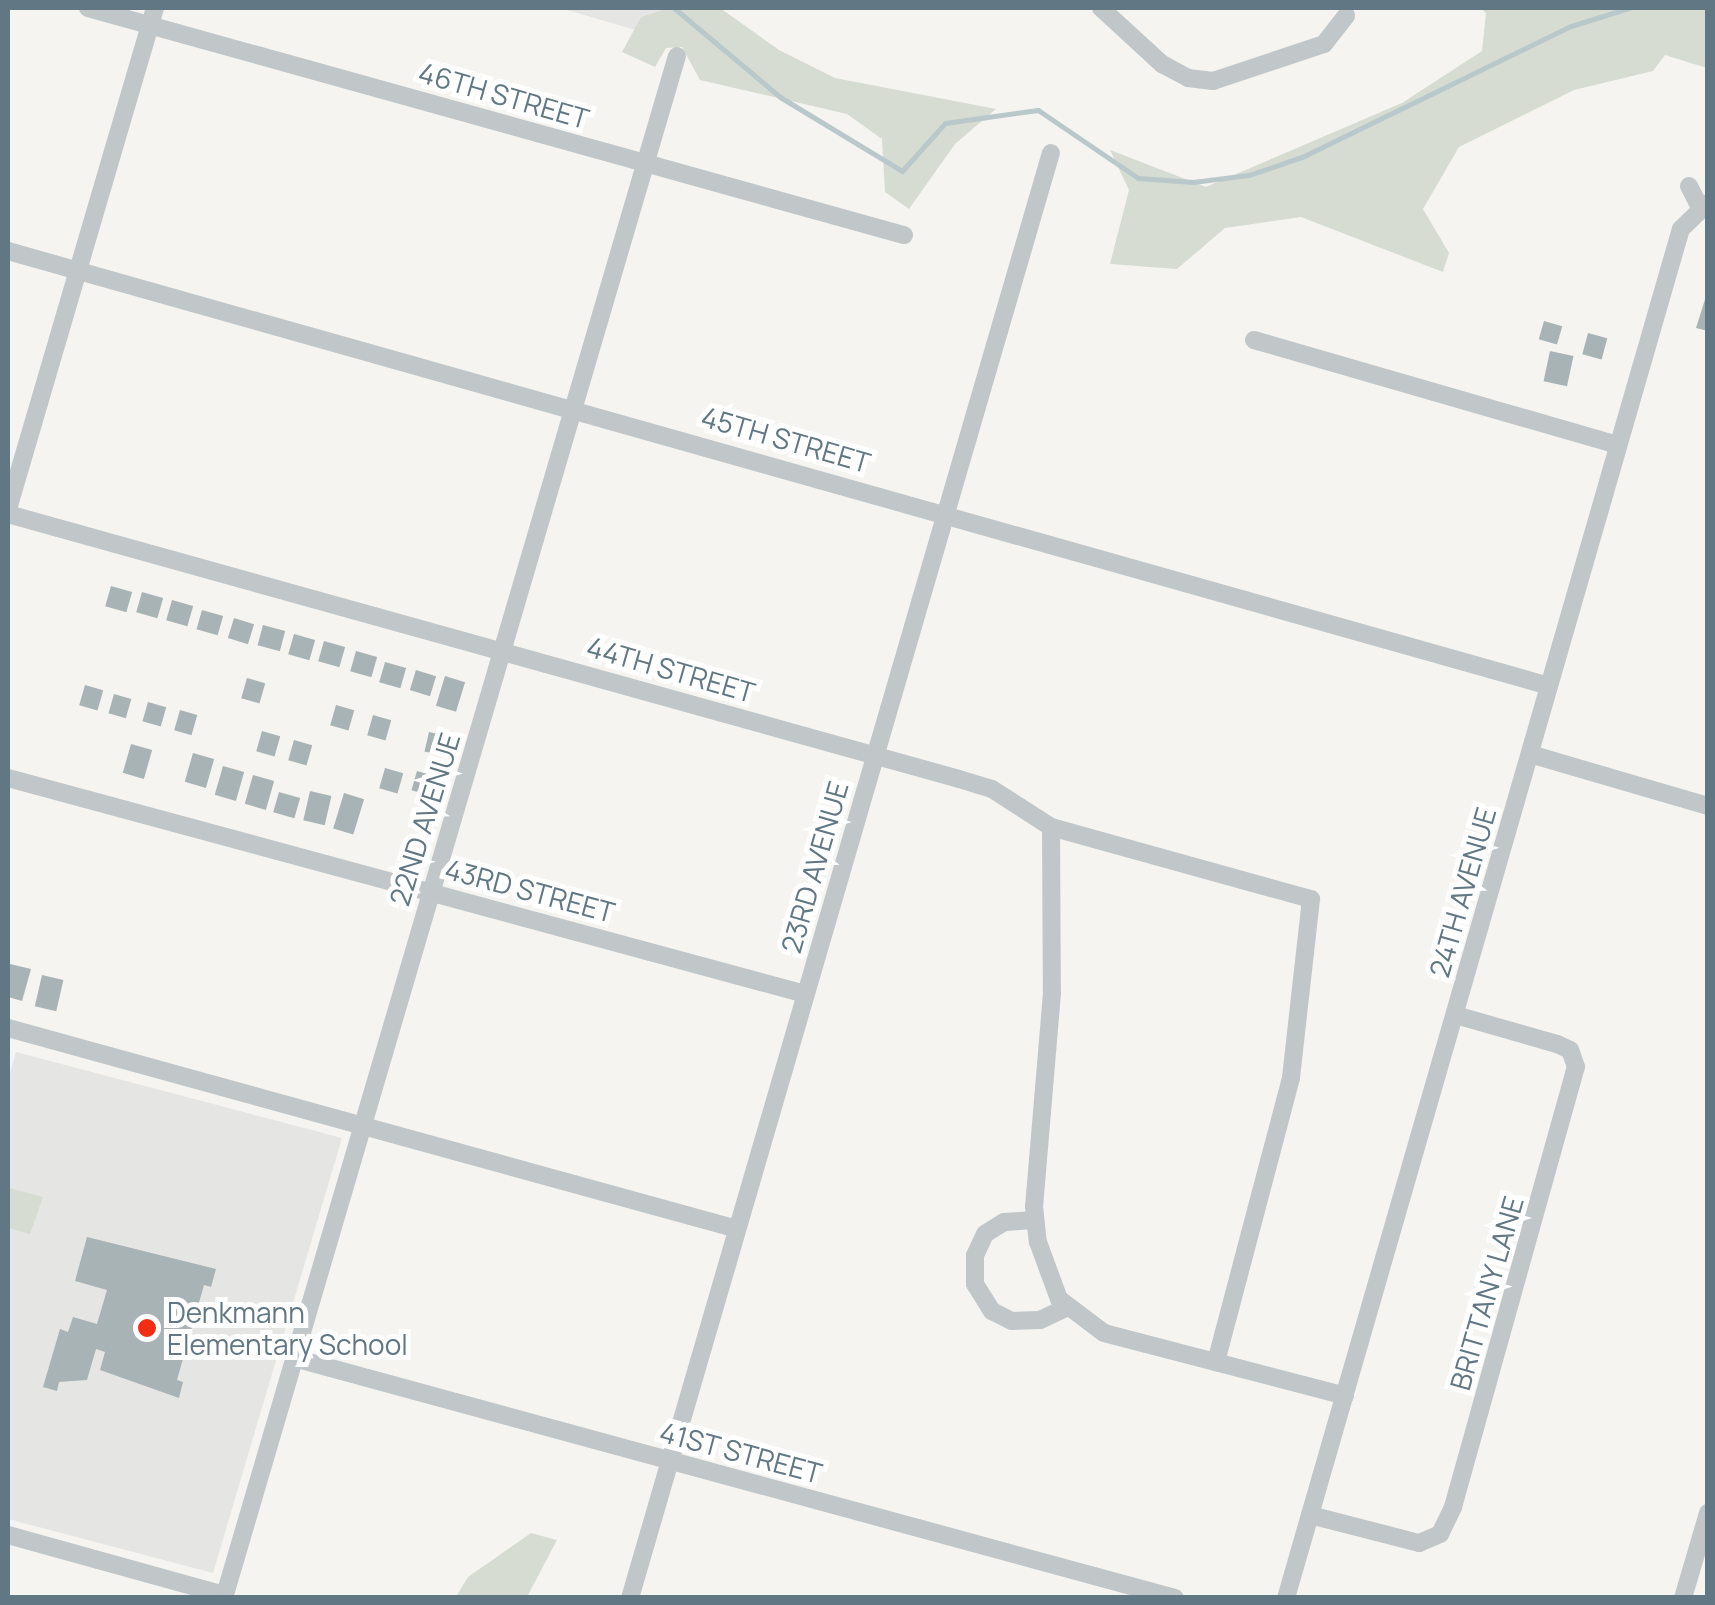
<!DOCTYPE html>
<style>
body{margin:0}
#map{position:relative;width:1715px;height:1605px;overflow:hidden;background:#f5f4f0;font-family:Manrope,sans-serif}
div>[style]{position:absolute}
.built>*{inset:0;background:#e5e6e4}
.green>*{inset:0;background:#d6dcd1}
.stream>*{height:5px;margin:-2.5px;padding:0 2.5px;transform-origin:2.5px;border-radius:2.5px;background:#b8c8cb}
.building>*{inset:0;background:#a8b3b6;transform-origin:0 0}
.minor>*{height:18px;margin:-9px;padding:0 9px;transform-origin:9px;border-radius:9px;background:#c1c6c9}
.dots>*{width:28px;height:28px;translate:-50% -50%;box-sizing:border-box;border:5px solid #fff;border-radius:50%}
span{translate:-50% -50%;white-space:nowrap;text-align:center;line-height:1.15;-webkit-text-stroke:10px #fff;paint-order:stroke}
.street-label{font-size:28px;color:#617884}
.poi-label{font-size:28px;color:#617884}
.left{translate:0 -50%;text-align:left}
.frame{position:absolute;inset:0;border:10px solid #617884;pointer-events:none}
</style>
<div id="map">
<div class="built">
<div style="clip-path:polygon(560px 8px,664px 8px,663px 38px)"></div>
<div style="clip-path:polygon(16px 1052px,342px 1138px,213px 1573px,8px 1519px,8px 1080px)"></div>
</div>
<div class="green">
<div style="clip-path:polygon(669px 8px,720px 8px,779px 50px,835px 78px,996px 109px,955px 144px,909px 209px,885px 192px,882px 139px,847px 114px,700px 80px,682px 47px,666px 48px,655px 67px,622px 52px,641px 17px)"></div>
<div style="clip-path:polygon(1480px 8px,1707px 8px,1707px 68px,1665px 55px,1653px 71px,1574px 90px,1459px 147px,1423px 209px,1449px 253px,1443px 272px,1301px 217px,1225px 228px,1177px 269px,1110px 264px,1129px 190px,1110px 150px,1206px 187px,1402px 103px,1482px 51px,1486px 13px)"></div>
<div style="clip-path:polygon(9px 1188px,43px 1197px,30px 1234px,8px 1228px)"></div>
<div style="clip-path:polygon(531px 1533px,557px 1540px,527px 1597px,456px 1597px,468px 1577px)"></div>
</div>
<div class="stream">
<div style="left:674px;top:8px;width:138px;rotate:40deg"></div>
<div style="left:780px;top:97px;width:143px;rotate:31.2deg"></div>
<div style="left:902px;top:171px;width:64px;rotate:-48.1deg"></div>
<div style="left:945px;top:123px;width:94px;rotate:-8deg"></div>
<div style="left:1038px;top:110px;width:121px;rotate:34.2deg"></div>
<div style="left:1138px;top:178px;width:55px;rotate:4.2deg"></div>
<div style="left:1193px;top:182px;width:56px;rotate:-7.1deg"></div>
<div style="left:1249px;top:175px;width:56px;rotate:-18.8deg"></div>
<div style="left:1302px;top:157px;width:299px;rotate:-26deg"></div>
<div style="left:1571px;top:26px;width:61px;rotate:-17.2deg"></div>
</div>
<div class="building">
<div style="clip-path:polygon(1708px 290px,1708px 331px,1696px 328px)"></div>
<div style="left:1544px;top:321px;width:19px;height:19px;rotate:16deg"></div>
<div style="left:1588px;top:333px;width:20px;height:22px;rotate:15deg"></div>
<div style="left:1550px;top:351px;width:24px;height:31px;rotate:12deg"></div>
<div style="left:111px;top:586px;width:22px;height:21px;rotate:16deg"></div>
<div style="left:142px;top:592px;width:22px;height:21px;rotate:16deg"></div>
<div style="left:172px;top:600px;width:22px;height:21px;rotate:16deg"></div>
<div style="left:202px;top:610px;width:22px;height:20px;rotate:16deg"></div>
<div style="left:234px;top:618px;width:21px;height:21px;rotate:17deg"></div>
<div style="left:263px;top:625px;width:23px;height:21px;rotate:15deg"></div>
<div style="left:294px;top:634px;width:22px;height:21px;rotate:16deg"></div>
<div style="left:324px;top:641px;width:22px;height:21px;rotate:16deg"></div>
<div style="left:356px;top:651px;width:22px;height:21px;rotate:16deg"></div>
<div style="left:385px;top:662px;width:22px;height:21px;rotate:16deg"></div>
<div style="left:416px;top:670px;width:21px;height:21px;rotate:17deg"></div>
<div style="left:445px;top:676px;width:21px;height:31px;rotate:17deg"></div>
<div style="left:247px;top:678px;width:19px;height:21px;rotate:16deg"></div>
<div style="left:85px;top:685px;width:19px;height:21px;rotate:16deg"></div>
<div style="left:114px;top:694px;width:18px;height:20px;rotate:16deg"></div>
<div style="left:148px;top:702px;width:19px;height:20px;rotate:16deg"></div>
<div style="left:336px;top:705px;width:19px;height:21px;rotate:16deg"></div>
<div style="left:180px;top:710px;width:18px;height:21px;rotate:16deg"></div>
<div style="left:373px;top:715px;width:19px;height:21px;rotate:16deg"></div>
<div style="left:262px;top:731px;width:19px;height:21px;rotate:16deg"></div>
<div style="left:429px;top:732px;width:18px;height:20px;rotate:13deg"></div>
<div style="left:294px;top:740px;width:19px;height:21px;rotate:16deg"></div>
<div style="left:131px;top:744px;width:22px;height:30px;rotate:16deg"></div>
<div style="left:193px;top:753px;width:22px;height:30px;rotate:16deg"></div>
<div style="left:223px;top:766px;width:22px;height:30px;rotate:16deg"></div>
<div style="left:385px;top:768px;width:19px;height:21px;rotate:16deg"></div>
<div style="left:417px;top:771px;width:18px;height:20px;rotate:16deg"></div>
<div style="left:253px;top:775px;width:22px;height:30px;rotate:16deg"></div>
<div style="left:310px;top:791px;width:22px;height:30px;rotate:13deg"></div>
<div style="left:279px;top:792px;width:22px;height:21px;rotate:16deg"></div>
<div style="left:344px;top:793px;width:21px;height:37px;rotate:17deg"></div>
<div style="clip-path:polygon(10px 964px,31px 969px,22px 1001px,8px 997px)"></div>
<div style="left:42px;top:975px;width:22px;height:32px;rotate:13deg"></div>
<div style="clip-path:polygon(87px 1237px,216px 1269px,211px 1287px,204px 1285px,177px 1380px,183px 1382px,179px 1398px,100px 1370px,105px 1352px,96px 1349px,87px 1380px,59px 1382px,57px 1391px,43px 1387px,60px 1329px,68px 1332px,73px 1317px,97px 1324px,107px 1290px,75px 1281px)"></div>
</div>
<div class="minor">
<div style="left:88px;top:8px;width:847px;rotate:15.55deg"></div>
<div style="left:1101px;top:8px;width:83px;rotate:42.6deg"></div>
<div style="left:1162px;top:64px;width:30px;rotate:28deg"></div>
<div style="left:1188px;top:78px;width:25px;rotate:7deg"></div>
<div style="left:1213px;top:81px;width:117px;rotate:-18.4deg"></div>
<div style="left:1324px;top:44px;width:36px;rotate:-52deg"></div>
<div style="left:1689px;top:186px;width:22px;rotate:63deg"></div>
<div style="left:8px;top:251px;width:1601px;rotate:15.76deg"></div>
<div style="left:1254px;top:340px;width:379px;rotate:16.1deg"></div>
<div style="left:8px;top:509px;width:522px;rotate:-73.65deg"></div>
<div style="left:8px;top:514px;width:987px;rotate:15.57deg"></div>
<div style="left:959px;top:779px;width:34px;rotate:17deg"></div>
<div style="left:992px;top:789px;width:70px;rotate:32.8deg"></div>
<div style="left:1051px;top:827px;width:270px;rotate:15.5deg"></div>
<div style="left:1311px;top:899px;width:180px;rotate:96.4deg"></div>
<div style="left:1291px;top:1078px;width:294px;rotate:104.8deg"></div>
<div style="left:1530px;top:754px;width:185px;rotate:16.3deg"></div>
<div style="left:8px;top:778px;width:826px;rotate:15.16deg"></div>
<div style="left:1051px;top:827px;width:166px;rotate:89.7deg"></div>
<div style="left:1052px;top:993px;width:214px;rotate:94.8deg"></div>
<div style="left:1034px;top:1206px;width:36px;rotate:84deg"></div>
<div style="left:1038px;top:1242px;width:61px;rotate:69.8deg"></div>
<div style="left:1059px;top:1299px;width:56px;rotate:37.1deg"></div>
<div style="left:1104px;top:1333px;width:249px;rotate:14.6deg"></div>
<div style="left:8px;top:1028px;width:756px;rotate:15.41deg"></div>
<div style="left:1034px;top:1220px;width:30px;rotate:176deg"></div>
<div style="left:1004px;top:1222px;width:22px;rotate:148deg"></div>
<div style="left:985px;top:1234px;width:23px;rotate:115deg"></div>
<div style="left:975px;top:1255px;width:29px;rotate:90deg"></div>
<div style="left:975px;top:1284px;width:32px;rotate:58deg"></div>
<div style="left:992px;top:1311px;width:22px;rotate:27deg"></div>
<div style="left:1012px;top:1321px;width:28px;rotate:-2deg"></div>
<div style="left:1040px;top:1320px;width:29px;rotate:-25deg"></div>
<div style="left:294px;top:1358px;width:913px;rotate:15.24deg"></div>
<div style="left:1310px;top:1515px;width:113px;rotate:14.4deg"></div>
<div style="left:1419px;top:1543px;width:23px;rotate:-23deg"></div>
<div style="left:1440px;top:1534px;width:30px;rotate:-64deg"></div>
<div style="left:1453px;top:1507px;width:457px;rotate:-74.4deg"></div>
<div style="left:1576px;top:1067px;width:18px;rotate:-109deg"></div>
<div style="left:1570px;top:1050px;width:14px;rotate:-155deg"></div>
<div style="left:1557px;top:1044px;width:106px;rotate:-164.1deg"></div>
<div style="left:8px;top:1535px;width:225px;rotate:15.5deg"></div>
<div style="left:224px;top:1598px;width:1607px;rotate:-73.63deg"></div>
<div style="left:630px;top:1598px;width:1505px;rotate:-73.76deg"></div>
<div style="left:1286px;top:1598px;width:1425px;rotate:-73.91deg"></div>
<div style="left:1681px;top:229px;width:37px;rotate:-44deg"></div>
<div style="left:1683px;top:1598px;width:89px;rotate:-73.6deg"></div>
</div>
<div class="dots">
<div style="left:147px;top:1328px;background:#f22d12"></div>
</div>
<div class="street-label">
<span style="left:504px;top:95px;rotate:16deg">46TH STREET</span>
<span style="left:786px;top:439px;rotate:16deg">45TH STREET</span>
<span style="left:671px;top:669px;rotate:16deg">44TH STREET</span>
<span style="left:424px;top:819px;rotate:-73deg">22ND AVENUE</span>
<span style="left:814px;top:867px;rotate:-74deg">23RD AVENUE</span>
<span style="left:530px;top:890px;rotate:15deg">43RD STREET</span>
<span style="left:1462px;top:892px;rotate:-74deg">24TH AVENUE</span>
<span style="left:1486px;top:1293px;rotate:-74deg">BRITTANY LANE</span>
<span style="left:741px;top:1452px;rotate:15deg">41ST STREET</span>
</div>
<div class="poi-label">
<span class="left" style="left:167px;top:1328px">Denkmann<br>Elementary School</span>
</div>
<div class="frame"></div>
</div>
